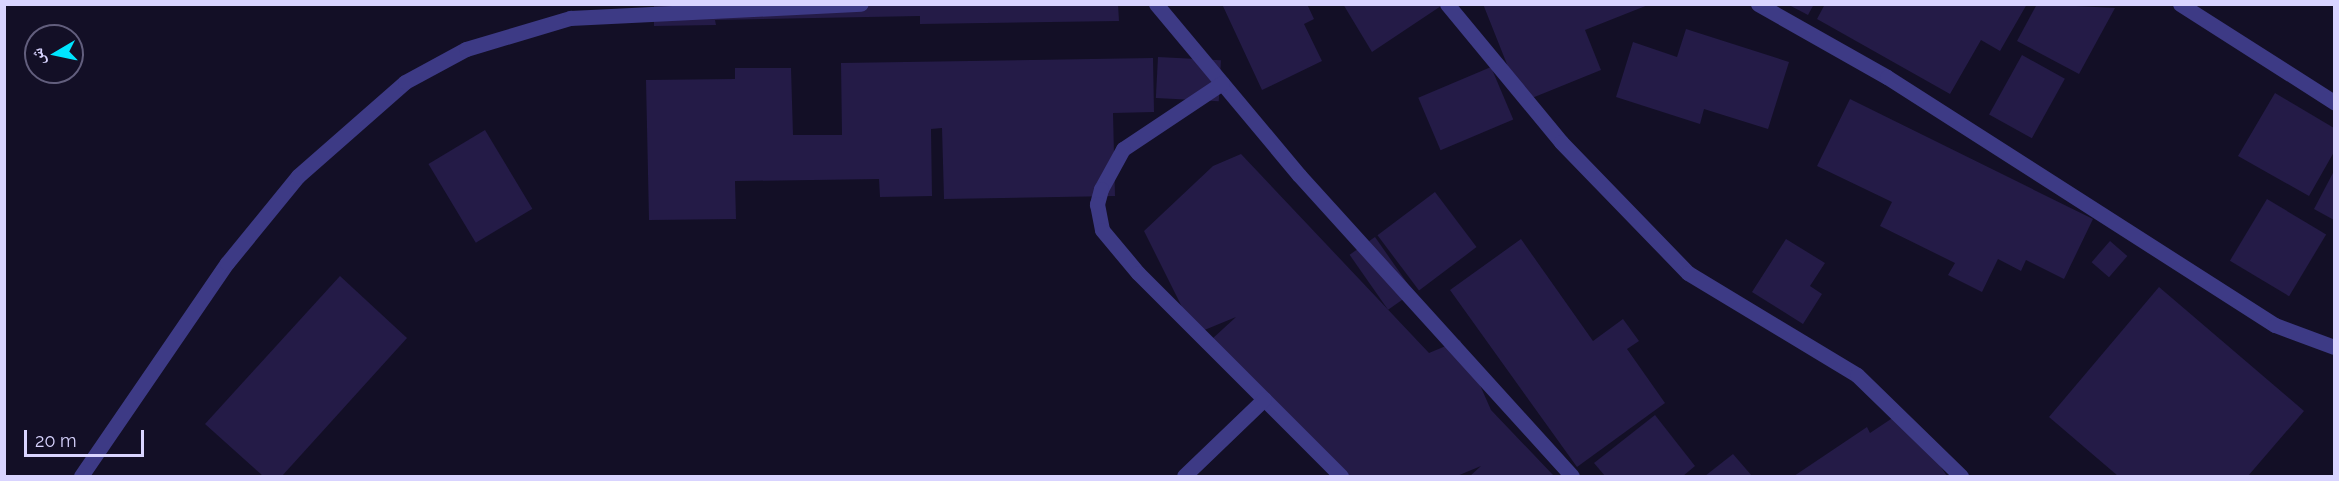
<!DOCTYPE html>
<meta charset="utf-8">
<style>
body{margin:0}
#map{position:relative;width:2339px;height:481px;overflow:hidden;background:#130f26;font-family:Raleway,"Noto Naskh Arabic",sans-serif}
div>[style]{position:absolute}
.building>*{inset:0;background:#241b47;transform-origin:0 0}
.minor>*{height:15px;margin:-7.5px;padding:0 7.5px;transform-origin:7.5px;border-radius:7.5px;background:#3d3a85}
span{translate:-50% -50%;white-space:nowrap;text-align:center;line-height:1.15;-webkit-text-stroke:4.5px #130f26;paint-order:stroke}
.frame{position:absolute;inset:0;border:6px solid #d9d4ff;pointer-events:none}
.north{position:absolute;left:24px;top:24px;width:60px;height:60px;box-sizing:border-box;background:#130f26;border:2px solid #625e7d;border-radius:50%;rotate:261deg;font-size:16px;font-weight:700;line-height:24px;text-align:center;color:#d9d4ff}
.north::after{content:'';display:block;margin:auto;width:21px;height:27px;background:#00e5ff;clip-path:polygon(50% 0,100% 100%,50% 72%,0 100%)}
.scale{position:absolute;left:24px;top:430px;width:120px;height:27px;box-sizing:border-box;border:3px solid #d9d4ff;border-top:0;padding-left:8px;font-size:18px;line-height:21px;white-space:nowrap;color:#d9d4ff;-webkit-text-stroke:4px #130f26;paint-order:stroke}
</style>
<div id="map">
<div class="building">
<div style="clip-path:polygon(654px 4px,1118px 4px,1119px 21px,920px 24px,920px 16px,715px 20px,716px 25px,654px 26px)"></div>
<div style="clip-path:polygon(1222px 4px,1307px 4px,1314px 19px,1304px 24px,1322px 61px,1262px 90px)"></div>
<div style="clip-path:polygon(1343px 4px,1444px 4px,1372px 52px)"></div>
<div style="clip-path:polygon(1483px 4px,1648px 5px,1585px 30px,1601px 70px,1522px 102px)"></div>
<div style="clip-path:polygon(1787px 4px,1814px 4px,1808px 15px)"></div>
<div style="clip-path:polygon(1825px 4px,2027px 4px,2000px 51px,1981px 40px,1950px 94px,1817px 19px)"></div>
<div style="clip-path:polygon(2037px 4px,2115px 8px,2079px 74px,2017px 41px)"></div>
<div style="clip-path:polygon(1686px 29px,1789px 62px,1768px 129px,1704px 109px,1700px 124px,1616px 97px,1633px 42px,1677px 57px)"></div>
<div style="left:2022px;top:55px;width:49px;height:68px;rotate:29deg"></div>
<div style="left:1158px;top:57px;width:63px;height:41px;rotate:3deg"></div>
<div style="clip-path:polygon(1153px 58px,1154px 112px,1113px 113px,1115px 196px,944px 199px,942px 128px,931px 129px,932px 196px,880px 197px,879px 179px,735px 181px,736px 219px,649px 220px,646px 80px,735px 79px,735px 68px,791px 68px,793px 135px,842px 135px,841px 63px)"></div>
<div style="left:1491px;top:67px;width:57px;height:79px;rotate:67deg"></div>
<div style="clip-path:polygon(2275px 93px,2334px 128px,2334px 152px,2309px 196px,2238px 156px)"></div>
<div style="clip-path:polygon(1850px 99px,2093px 219px,2064px 279px,2026px 260px,2021px 271px,1998px 259px,1982px 292px,1948px 275px,1955px 263px,1880px 226px,1892px 202px,1817px 166px)"></div>
<div style="left:485px;top:130px;width:92px;height:66px;rotate:59deg"></div>
<div style="clip-path:polygon(1241px 154px,1429px 353px,1460px 340px,1491px 410px,1554px 476px,1470px 476px,1481px 466px,1457px 476px,1342px 476px,1212px 339px,1236px 317px,1202px 331px,1185px 313px,1144px 231px,1213px 166px)"></div>
<div style="clip-path:polygon(2334px 171px,2334px 220px,2314px 209px)"></div>
<div style="left:1435px;top:192px;width:69px;height:72px;rotate:53deg"></div>
<div style="left:2267px;top:199px;width:69px;height:72px;rotate:31deg"></div>
<div style="left:1375px;top:237px;width:67px;height:31px;rotate:55deg"></div>
<div style="clip-path:polygon(1521px 239px,1593px 341px,1623px 319px,1639px 341px,1627px 349px,1665px 403px,1577px 467px,1450px 290px)"></div>
<div style="clip-path:polygon(1786px 239px,1825px 263px,1810px 286px,1822px 294px,1803px 324px,1752px 292px)"></div>
<div style="left:2110px;top:241px;width:23px;height:28px;rotate:41deg"></div>
<div style="clip-path:polygon(340px 276px,407px 338px,282px 476px,263px 476px,205px 424px)"></div>
<div style="clip-path:polygon(2159px 287px,2304px 411px,2248px 476px,2118px 476px,2049px 417px)"></div>
<div style="clip-path:polygon(1903px 411px,1947px 476px,1794px 476px,1867px 427px,1870px 433px)"></div>
<div style="clip-path:polygon(1655px 415px,1695px 466px,1683px 476px,1605px 476px,1594px 463px)"></div>
<div style="clip-path:polygon(1733px 454px,1752px 476px,1705px 476px)"></div>
</div>
<div class="minor">
<div style="left:1156px;top:4px;width:223px;rotate:50.1deg"></div>
<div style="left:1299px;top:175px;width:406px;rotate:47.8deg"></div>
<div style="left:1447px;top:4px;width:179px;rotate:50.4deg"></div>
<div style="left:1561px;top:142px;width:182px;rotate:45.9deg"></div>
<div style="left:1688px;top:273px;width:197px;rotate:31.1deg"></div>
<div style="left:1857px;top:375px;width:145px;rotate:44.2deg"></div>
<div style="left:1758px;top:4px;width:148px;rotate:29.5deg"></div>
<div style="left:1887px;top:77px;width:460px;rotate:32.6deg"></div>
<div style="left:2275px;top:325px;width:63px;rotate:20.4deg"></div>
<div style="left:2180px;top:4px;width:183px;rotate:32.5deg"></div>
<div style="left:1222px;top:83px;width:119px;rotate:146.3deg"></div>
<div style="left:1123px;top:149px;width:46px;rotate:118.8deg"></div>
<div style="left:1101px;top:189px;width:16px;rotate:105deg"></div>
<div style="left:1097px;top:204px;width:26px;rotate:79deg"></div>
<div style="left:1102px;top:230px;width:56px;rotate:50.1deg"></div>
<div style="left:1138px;top:273px;width:287px;rotate:45deg"></div>
<div style="left:81px;top:476px;width:258px;rotate:-55.6deg"></div>
<div style="left:227px;top:263px;width:112px;rotate:-50.8deg"></div>
<div style="left:298px;top:176px;width:142px;rotate:-41.3deg"></div>
<div style="left:405px;top:82px;width:69px;rotate:-28.4deg"></div>
<div style="left:466px;top:49px;width:109px;rotate:-16.6deg"></div>
<div style="left:570px;top:18px;width:291px;rotate:-2.8deg"></div>
<div style="left:1184px;top:476px;width:111px;rotate:-43.9deg"></div>
</div>
<div class="frame"></div>
<div class="north">ش</div>
<div class="scale">20 m</div>
</div>
